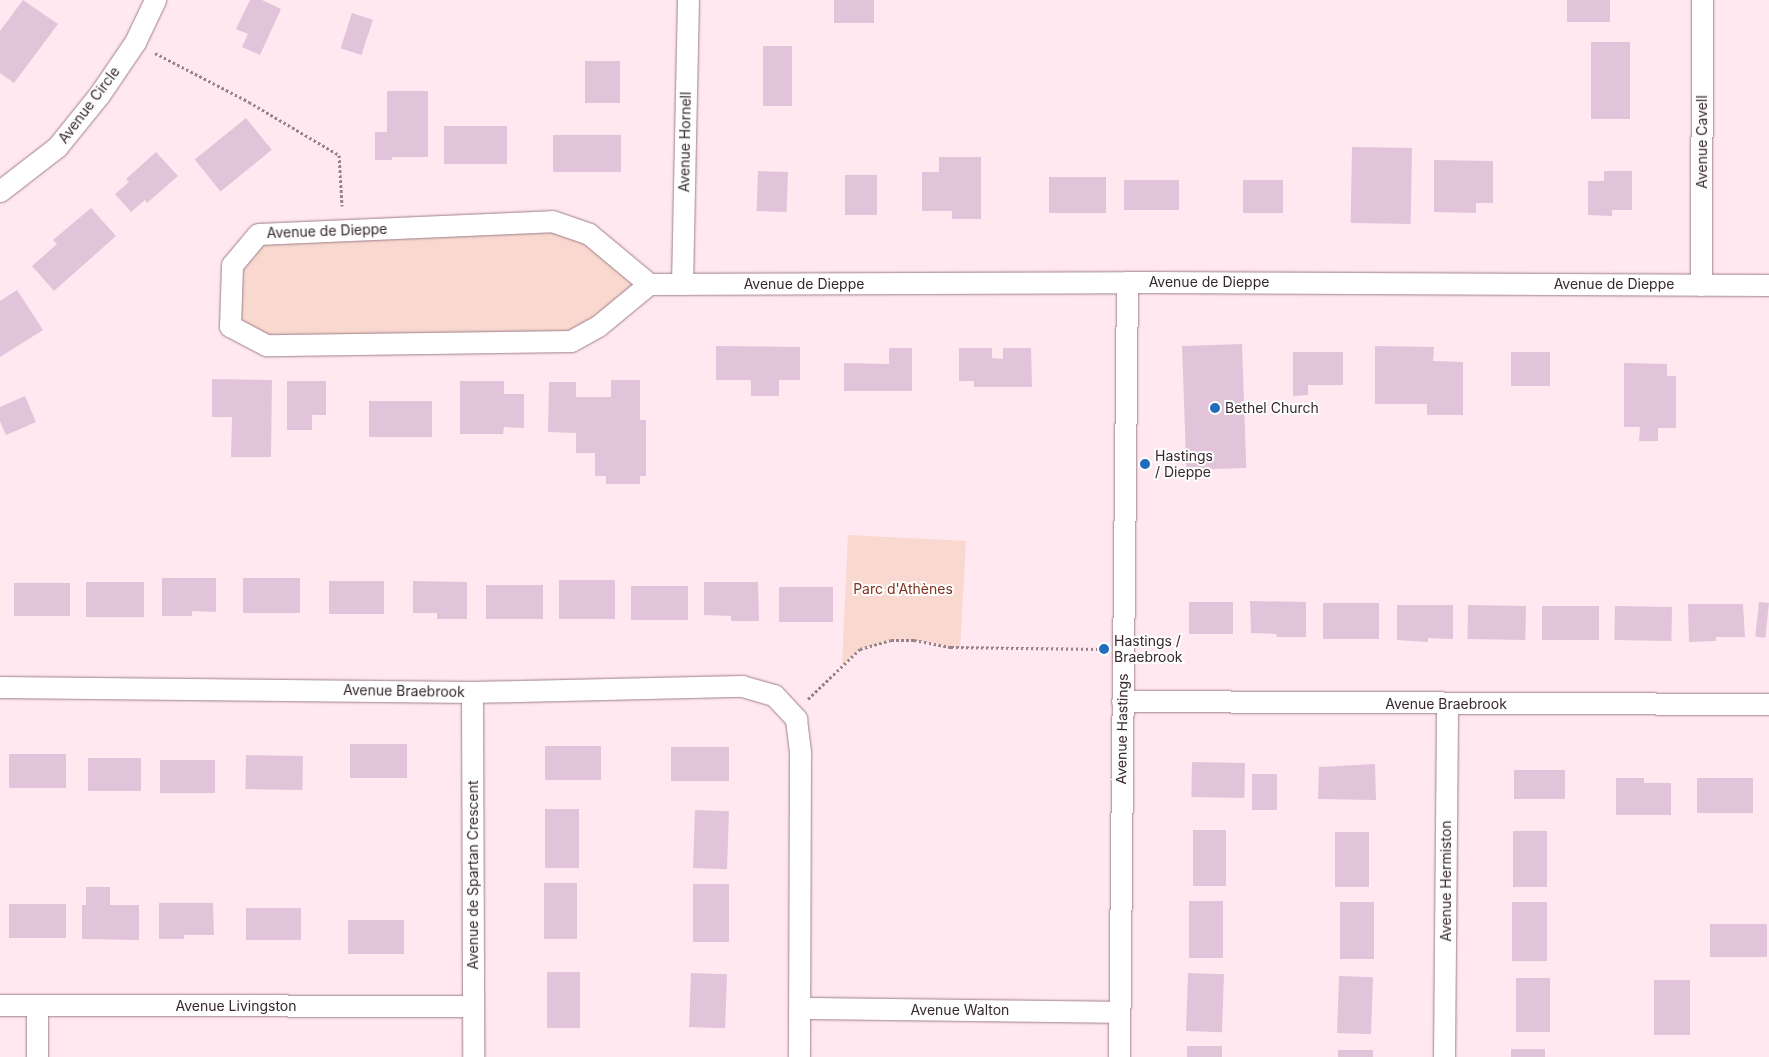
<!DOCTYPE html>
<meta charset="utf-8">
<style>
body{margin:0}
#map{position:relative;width:1769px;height:1057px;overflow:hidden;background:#ffe8f0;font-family:Inter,sans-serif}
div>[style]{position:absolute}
.green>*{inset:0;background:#f8d8cf}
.building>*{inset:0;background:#e1c4da;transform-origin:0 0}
.path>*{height:3px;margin-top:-1.5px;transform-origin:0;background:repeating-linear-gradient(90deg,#96838a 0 2.5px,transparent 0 5px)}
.roads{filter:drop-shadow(0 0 1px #9f7e89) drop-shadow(0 0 1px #9f7e89)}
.minor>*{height:21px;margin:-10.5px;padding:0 10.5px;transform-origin:10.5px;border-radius:10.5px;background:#fff}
.dots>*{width:14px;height:14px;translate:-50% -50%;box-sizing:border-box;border:2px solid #fcfdfc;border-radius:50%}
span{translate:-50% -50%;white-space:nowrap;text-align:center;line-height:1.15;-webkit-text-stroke:4px #fcfdfc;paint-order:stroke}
.street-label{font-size:14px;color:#37292e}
.poi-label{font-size:14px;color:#37292e}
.left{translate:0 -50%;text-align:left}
.park-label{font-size:14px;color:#81321e}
</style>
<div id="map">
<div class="green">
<div style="clip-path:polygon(552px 221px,649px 284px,571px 341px,266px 345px,230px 326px,232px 265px,258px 234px)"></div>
<div style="clip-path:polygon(848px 535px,966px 541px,960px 648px,914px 640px,891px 640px,860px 649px,842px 666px)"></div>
</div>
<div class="building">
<div style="clip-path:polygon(23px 0,58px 24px,14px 83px,0 73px,0 31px)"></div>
<div style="clip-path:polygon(250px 0,262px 0,281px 9px,260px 55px,242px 47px,248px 34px,236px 29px)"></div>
<div style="left:834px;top:0;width:40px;height:23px"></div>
<div style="left:1567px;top:0;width:43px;height:22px"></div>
<div style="left:352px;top:13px;width:22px;height:37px;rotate:18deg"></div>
<div style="left:1591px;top:42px;width:39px;height:77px"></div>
<div style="left:763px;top:46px;width:29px;height:60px"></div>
<div style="left:585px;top:61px;width:35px;height:42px"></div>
<div style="clip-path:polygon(387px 91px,428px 91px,428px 157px,392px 157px,392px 160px,375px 160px,375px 132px,387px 132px)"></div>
<div style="left:246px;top:118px;width:41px;height:66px;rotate:51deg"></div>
<div style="left:444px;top:126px;width:63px;height:38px"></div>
<div style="left:553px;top:135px;width:68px;height:37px"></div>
<div style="left:1352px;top:147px;width:60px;height:76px;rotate:1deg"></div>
<div style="clip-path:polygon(156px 152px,178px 176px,147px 203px,145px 200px,131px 212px,115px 194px,129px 182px,126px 179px)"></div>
<div style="clip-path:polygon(939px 157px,981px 157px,981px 219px,952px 219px,952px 211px,922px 211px,922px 172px,939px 172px)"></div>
<div style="clip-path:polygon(1434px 160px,1493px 161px,1493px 203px,1476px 203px,1476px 213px,1434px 212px)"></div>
<div style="left:758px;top:171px;width:30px;height:40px;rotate:2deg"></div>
<div style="clip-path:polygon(1604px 171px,1632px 171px,1632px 210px,1612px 210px,1612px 216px,1588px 215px,1588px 181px,1604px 181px)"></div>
<div style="left:845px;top:175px;width:32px;height:40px"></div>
<div style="left:1049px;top:177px;width:57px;height:36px"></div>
<div style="left:1124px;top:180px;width:55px;height:30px"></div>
<div style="left:1243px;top:180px;width:40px;height:33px"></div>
<div style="clip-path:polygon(91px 208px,116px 236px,54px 291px,32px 266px,57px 244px,53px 240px)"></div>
<div style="clip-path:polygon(17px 290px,43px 330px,0 357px,0 301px)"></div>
<div style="left:1242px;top:344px;width:124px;height:60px;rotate:88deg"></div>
<div style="clip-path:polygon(716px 346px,800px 347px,800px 380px,779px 380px,779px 396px,751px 396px,751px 380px,716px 380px)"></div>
<div style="clip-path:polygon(1375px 346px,1434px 347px,1433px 361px,1463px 362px,1463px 415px,1427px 415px,1427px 404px,1375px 404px)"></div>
<div style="clip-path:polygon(889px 348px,912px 348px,912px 391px,844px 391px,844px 363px,889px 364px)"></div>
<div style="clip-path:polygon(959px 348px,992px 348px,992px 358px,1003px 359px,1003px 348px,1031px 348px,1032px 387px,974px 387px,974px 381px,959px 381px)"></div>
<div style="clip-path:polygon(1293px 352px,1343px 352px,1343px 385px,1308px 385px,1308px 395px,1293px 396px)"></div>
<div style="left:1511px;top:352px;width:39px;height:34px"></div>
<div style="clip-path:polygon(1624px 363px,1667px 364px,1667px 376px,1676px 376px,1676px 428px,1658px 428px,1658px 441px,1639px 441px,1640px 427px,1624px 427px)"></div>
<div style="clip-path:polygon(212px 379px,272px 380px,271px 457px,231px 457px,232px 417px,212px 417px)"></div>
<div style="clip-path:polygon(611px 380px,640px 380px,640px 420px,646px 420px,646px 476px,640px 476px,640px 484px,606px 484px,606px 476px,595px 476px,595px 453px,576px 453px,576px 433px,548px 432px,549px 382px,576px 382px,576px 397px,611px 397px)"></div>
<div style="clip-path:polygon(287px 381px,326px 381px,326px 415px,312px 415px,312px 430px,287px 430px)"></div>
<div style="clip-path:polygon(460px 381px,504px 381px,504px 394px,524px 394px,524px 428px,504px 427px,503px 434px,460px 434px)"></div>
<div style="clip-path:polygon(25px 396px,36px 422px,6px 435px,0 421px,0 407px)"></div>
<div style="left:369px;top:401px;width:63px;height:36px"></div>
<div style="clip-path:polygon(162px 578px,216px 578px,216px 612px,192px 611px,192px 616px,162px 616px)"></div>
<div style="left:243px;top:578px;width:57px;height:35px"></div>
<div style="left:559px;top:580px;width:56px;height:39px"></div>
<div style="left:329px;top:581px;width:55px;height:33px"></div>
<div style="clip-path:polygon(413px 581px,467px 582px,467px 619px,437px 619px,437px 613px,413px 613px)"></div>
<div style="left:86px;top:582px;width:58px;height:35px"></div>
<div style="clip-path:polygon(704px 582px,758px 582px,759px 621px,731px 621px,731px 616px,704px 615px)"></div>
<div style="left:14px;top:583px;width:56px;height:33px"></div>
<div style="left:486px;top:585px;width:57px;height:34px"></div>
<div style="left:631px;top:586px;width:57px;height:34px"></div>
<div style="left:779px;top:587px;width:54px;height:35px"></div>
<div style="clip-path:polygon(1250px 601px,1306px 602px,1306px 637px,1277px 637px,1276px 634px,1251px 633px)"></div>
<div style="left:1189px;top:602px;width:44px;height:32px"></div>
<div style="left:1759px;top:602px;width:10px;height:35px;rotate:6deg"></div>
<div style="left:1323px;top:603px;width:56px;height:36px"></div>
<div style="clip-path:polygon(1688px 604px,1743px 604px,1745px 637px,1716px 637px,1716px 641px,1689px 642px)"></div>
<div style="clip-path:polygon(1397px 605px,1453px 605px,1453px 639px,1428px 638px,1428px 642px,1397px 640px)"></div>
<div style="left:1468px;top:605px;width:58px;height:34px;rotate:1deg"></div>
<div style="left:1542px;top:606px;width:57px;height:34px"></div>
<div style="left:1615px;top:606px;width:57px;height:34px;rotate:1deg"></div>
<div style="left:350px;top:744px;width:57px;height:34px"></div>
<div style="left:545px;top:746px;width:56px;height:34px"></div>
<div style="left:671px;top:747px;width:58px;height:34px"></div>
<div style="left:9px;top:754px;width:57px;height:34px"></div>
<div style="left:246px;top:755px;width:57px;height:34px;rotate:1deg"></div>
<div style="left:88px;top:758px;width:53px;height:33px"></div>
<div style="left:160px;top:760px;width:55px;height:33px"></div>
<div style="left:1192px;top:762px;width:53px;height:35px;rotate:1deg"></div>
<div style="clip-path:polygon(1375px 764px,1376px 800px,1318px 799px,1319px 767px)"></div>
<div style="left:1514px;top:770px;width:51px;height:29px"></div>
<div style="left:1277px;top:774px;width:36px;height:25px;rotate:90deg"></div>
<div style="clip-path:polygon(1616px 778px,1644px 778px,1644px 783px,1671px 783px,1671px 815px,1616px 815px)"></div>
<div style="left:1753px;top:778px;width:35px;height:56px;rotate:90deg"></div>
<div style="left:545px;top:809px;width:34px;height:59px"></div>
<div style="left:695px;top:810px;width:34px;height:58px;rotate:2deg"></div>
<div style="left:1193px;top:830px;width:33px;height:56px"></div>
<div style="left:1513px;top:831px;width:34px;height:56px"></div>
<div style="left:1335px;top:832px;width:34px;height:55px"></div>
<div style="left:544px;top:883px;width:33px;height:56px"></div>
<div style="left:693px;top:884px;width:36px;height:58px"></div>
<div style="clip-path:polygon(86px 887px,110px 887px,110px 905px,139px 905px,139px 940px,82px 939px,82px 905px,86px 905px)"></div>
<div style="left:1189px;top:901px;width:34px;height:57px"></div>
<div style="left:1340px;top:902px;width:34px;height:57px"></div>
<div style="left:1512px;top:902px;width:35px;height:59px"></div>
<div style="clip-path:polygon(159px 903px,213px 903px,214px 935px,184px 935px,184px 939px,159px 939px)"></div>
<div style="left:9px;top:904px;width:57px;height:34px"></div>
<div style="left:246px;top:908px;width:55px;height:32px"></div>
<div style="left:348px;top:920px;width:56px;height:34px"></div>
<div style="left:1710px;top:924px;width:57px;height:33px"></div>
<div style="left:547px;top:972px;width:33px;height:56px"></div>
<div style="left:691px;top:973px;width:36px;height:54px;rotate:2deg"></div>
<div style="left:1188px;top:973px;width:36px;height:58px;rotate:2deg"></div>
<div style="left:1339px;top:976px;width:34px;height:57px;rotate:2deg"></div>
<div style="left:1516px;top:978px;width:34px;height:54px"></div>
<div style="left:1654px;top:980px;width:36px;height:55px"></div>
<div style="left:1187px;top:1046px;width:35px;height:11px"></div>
<div style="left:1511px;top:1049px;width:34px;height:8px"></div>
<div style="left:1338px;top:1050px;width:35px;height:7px"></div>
</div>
<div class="path">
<div style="left:155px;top:53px;width:106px;rotate:27.5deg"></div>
<div style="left:249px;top:102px;width:104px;rotate:30.5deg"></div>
<div style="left:339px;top:155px;width:51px;rotate:86.6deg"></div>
<div style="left:808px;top:699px;width:72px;rotate:-43.9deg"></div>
<div style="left:860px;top:649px;width:32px;rotate:-16deg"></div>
<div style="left:891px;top:640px;width:23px"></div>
<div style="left:914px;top:640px;width:38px;rotate:11deg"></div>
<div style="left:951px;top:647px;width:149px;rotate:0.8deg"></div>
</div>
<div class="roads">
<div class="minor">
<div style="left:0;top:191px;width:72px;rotate:-37.7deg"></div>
<div style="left:57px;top:147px;width:67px;rotate:-51.1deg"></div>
<div style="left:99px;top:95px;width:64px;rotate:-55.8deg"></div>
<div style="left:135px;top:42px;width:47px;rotate:-64.5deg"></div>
<div style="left:649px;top:284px;width:66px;rotate:140.5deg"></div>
<div style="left:598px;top:326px;width:31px;rotate:151deg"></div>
<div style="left:571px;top:341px;width:305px;rotate:179.2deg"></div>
<div style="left:266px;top:345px;width:41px;rotate:-152.2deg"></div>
<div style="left:230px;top:326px;width:61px;rotate:-88.1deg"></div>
<div style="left:232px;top:265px;width:40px;rotate:-50deg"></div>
<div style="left:258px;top:234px;width:294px;rotate:-2.5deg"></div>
<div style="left:552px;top:221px;width:39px;rotate:19deg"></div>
<div style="left:589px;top:234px;width:78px;rotate:39.8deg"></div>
<div style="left:649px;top:284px;width:478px;rotate:-0.2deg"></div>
<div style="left:1127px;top:282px;width:642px;rotate:0.27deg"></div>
<div style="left:682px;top:284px;width:284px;rotate:-88.8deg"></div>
<div style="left:1701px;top:285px;width:285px;rotate:-89.8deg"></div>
<div style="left:0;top:687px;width:472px;rotate:0.6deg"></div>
<div style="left:472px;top:692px;width:270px;rotate:-1.3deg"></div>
<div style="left:742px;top:686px;width:33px;rotate:16deg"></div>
<div style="left:774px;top:695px;width:33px;rotate:47deg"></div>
<div style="left:796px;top:719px;width:35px;rotate:83deg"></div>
<div style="left:800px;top:754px;width:303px;rotate:90.2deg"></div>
<div style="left:472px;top:692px;width:365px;rotate:89.8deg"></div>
<div style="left:1122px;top:701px;width:647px;rotate:0.27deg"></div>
<div style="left:0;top:1005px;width:473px;rotate:0.1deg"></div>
<div style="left:800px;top:1008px;width:319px;rotate:0.7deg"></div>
<div style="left:37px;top:1057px;width:52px;rotate:-90deg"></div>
<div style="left:1119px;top:1057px;width:775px;rotate:-89.41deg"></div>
<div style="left:1444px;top:1057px;width:353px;rotate:-89.5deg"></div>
</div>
</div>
<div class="dots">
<div style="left:1215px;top:408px;background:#216cbb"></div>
<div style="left:1145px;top:464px;background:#216cbb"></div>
<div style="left:1104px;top:649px;background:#216cbb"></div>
</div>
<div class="street-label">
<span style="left:89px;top:105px;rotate:-53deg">Avenue Circle</span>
<span style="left:685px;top:142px;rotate:-89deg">Avenue Hornell</span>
<span style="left:1702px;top:142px;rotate:-90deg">Avenue Cavell</span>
<span style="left:327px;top:231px;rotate:-2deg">Avenue de Dieppe</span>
<span style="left:1209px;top:282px">Avenue de Dieppe</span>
<span style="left:804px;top:284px">Avenue de Dieppe</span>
<span style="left:1614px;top:284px">Avenue de Dieppe</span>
<span style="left:404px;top:691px;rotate:1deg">Avenue Braebrook</span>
<span style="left:1446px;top:704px">Avenue Braebrook</span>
<span style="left:1122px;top:729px;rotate:-89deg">Avenue Hastings</span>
<span style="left:473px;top:875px;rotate:-90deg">Avenue de Spartan Crescent</span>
<span style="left:1446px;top:881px;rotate:-90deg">Avenue Hermiston</span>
<span style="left:236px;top:1006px">Avenue Livingston</span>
<span style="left:960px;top:1010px">Avenue Walton</span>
</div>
<div class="poi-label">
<span class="left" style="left:1225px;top:408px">Bethel Church</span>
<span class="left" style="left:1155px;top:464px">Hastings<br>/ Dieppe</span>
<span class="left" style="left:1114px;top:649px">Hastings /<br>Braebrook</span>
</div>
<div class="park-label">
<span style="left:903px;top:589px">Parc d'Athènes</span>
</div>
</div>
